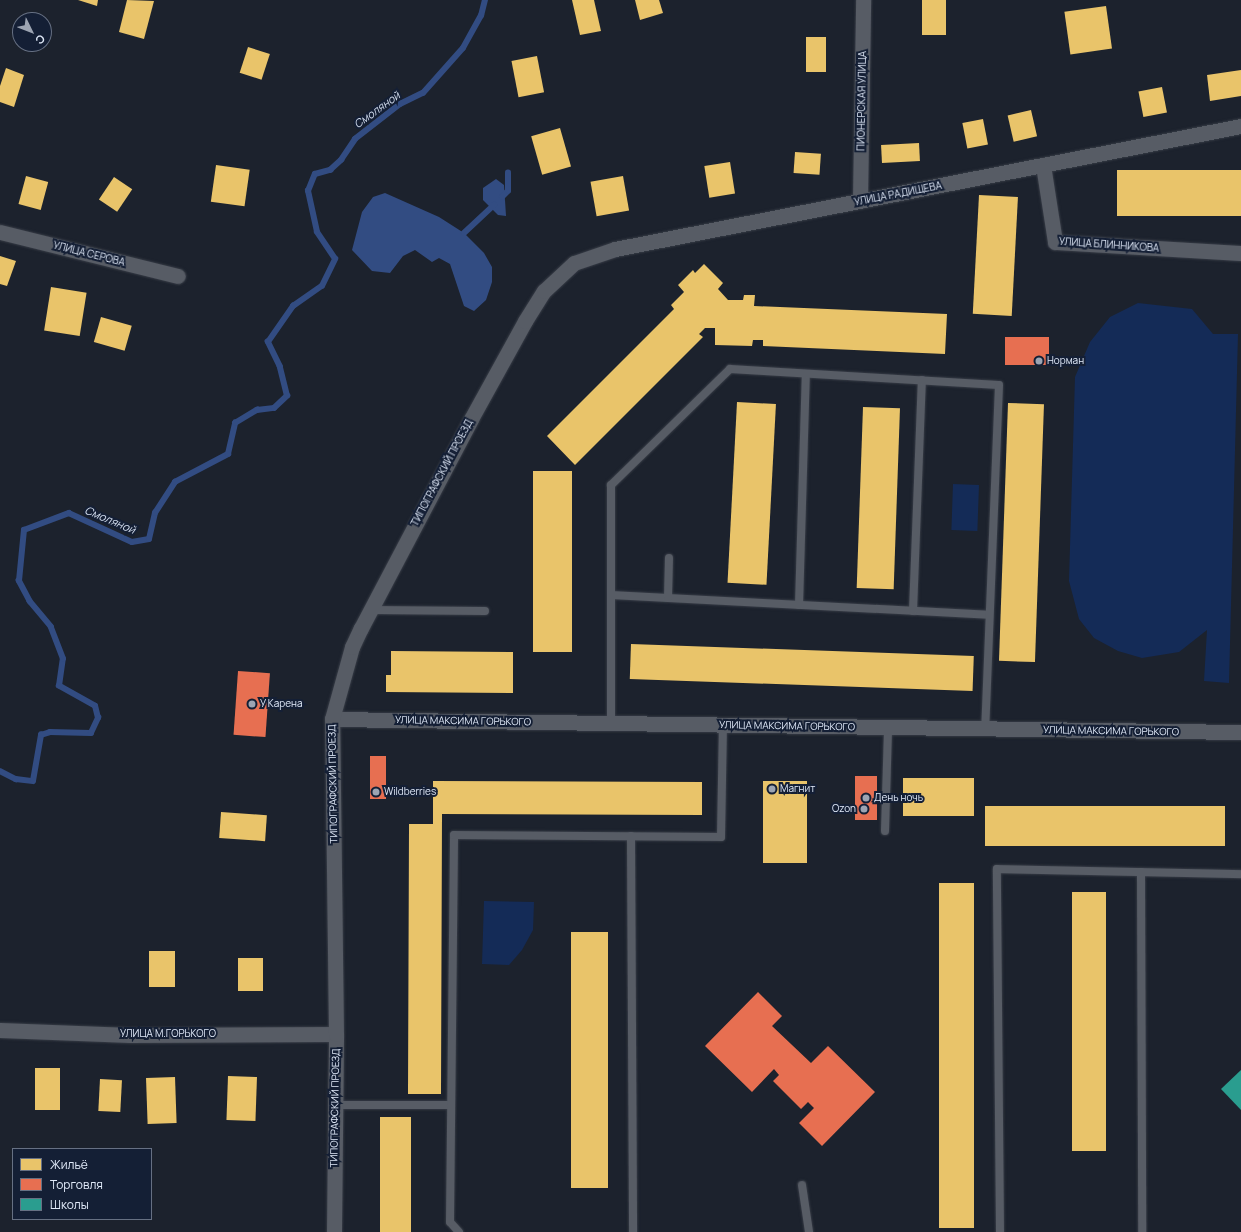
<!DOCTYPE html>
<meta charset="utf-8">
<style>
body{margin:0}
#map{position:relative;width:1241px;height:1232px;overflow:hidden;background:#1c222d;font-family:Manrope,sans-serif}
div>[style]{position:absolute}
.green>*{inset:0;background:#142b57;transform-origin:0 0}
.water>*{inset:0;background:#324c82}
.homes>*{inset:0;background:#e9c46a;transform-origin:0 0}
.shops>*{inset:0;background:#e76f51;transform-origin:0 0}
.schools>*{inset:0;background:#2a9d8f}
.stream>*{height:5.5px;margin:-2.75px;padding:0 2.75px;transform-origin:2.75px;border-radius:2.75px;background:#324c82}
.roads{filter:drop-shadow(0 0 1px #373c46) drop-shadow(0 0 1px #373c46)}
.service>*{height:8px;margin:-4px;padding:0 4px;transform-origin:4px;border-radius:4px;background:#575c65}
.minor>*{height:15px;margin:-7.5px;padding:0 7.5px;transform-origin:7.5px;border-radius:7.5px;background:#575c65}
.dots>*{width:11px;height:11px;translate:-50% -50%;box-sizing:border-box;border:2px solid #141f35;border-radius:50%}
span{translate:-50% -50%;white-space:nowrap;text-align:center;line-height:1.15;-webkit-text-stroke:4px #141f35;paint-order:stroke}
.street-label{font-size:10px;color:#e1eaf9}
.poi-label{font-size:10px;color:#e1eaf9}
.left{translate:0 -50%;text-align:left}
.right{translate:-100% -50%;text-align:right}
.water-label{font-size:11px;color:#d3ddee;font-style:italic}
.legend{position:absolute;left:12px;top:1148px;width:140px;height:72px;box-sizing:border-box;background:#141f35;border:1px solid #667083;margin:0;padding:5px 7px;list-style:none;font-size:12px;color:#e1eaf9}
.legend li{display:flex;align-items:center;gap:8px;height:20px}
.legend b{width:20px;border:1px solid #667083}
.north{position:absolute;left:12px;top:12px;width:40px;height:40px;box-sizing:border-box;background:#141f35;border:1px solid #667083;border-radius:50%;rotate:133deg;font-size:11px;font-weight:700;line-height:16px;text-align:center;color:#e1eaf9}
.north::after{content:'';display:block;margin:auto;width:14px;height:18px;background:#9ca4b2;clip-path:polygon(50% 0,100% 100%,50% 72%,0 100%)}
</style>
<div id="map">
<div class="green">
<div style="clip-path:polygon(1138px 303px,1192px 309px,1213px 334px,1238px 334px,1229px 683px,1204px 681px,1207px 630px,1179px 652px,1142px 658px,1118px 651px,1094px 638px,1079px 619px,1069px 581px,1075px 377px,1090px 342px,1110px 317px)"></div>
<div style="left:953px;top:484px;width:26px;height:46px;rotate:2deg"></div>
<div style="clip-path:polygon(484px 901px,534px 902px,533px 930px,522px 950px,509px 965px,482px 964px)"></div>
</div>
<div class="water">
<div style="clip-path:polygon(496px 179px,504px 185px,506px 216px,498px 215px,483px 200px,483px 188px)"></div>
<div style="clip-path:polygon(385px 193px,439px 217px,464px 233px,484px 253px,492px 267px,492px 282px,486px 300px,474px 311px,464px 306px,450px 264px,439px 258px,432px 262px,415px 250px,403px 256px,390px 273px,372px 271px,352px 250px,362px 212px,373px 197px)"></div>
</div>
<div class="homes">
<div style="clip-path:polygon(78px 0,98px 0,97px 6px)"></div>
<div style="clip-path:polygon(127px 0,154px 1px,144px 39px,119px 32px)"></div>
<div style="clip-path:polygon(572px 0,594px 0,601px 31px,580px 35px)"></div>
<div style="clip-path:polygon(635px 0,659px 0,663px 13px,640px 20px)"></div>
<div style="left:922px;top:0;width:24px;height:35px"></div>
<div style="left:1106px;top:6px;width:43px;height:42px;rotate:82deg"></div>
<div style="left:806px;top:37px;width:20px;height:35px"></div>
<div style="left:248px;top:47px;width:23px;height:27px;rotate:18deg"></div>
<div style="left:537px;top:56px;width:37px;height:26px;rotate:79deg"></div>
<div style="clip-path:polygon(6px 68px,24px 75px,14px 107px,0 102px,0 86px)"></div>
<div style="clip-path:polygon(1241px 70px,1241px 96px,1210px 101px,1207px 75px)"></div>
<div style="left:1162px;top:87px;width:26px;height:24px;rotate:79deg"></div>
<div style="left:1031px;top:110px;width:27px;height:24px;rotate:77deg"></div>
<div style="left:983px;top:119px;width:26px;height:21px;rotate:79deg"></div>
<div style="left:560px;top:128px;width:40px;height:30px;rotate:74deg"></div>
<div style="left:919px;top:143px;width:18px;height:38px;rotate:87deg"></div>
<div style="left:795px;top:152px;width:26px;height:21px;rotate:4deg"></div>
<div style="left:730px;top:162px;width:32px;height:26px;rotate:81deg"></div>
<div style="left:216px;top:165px;width:34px;height:37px;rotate:8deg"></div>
<div style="left:1117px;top:170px;width:124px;height:46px"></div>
<div style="left:26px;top:176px;width:23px;height:29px;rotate:15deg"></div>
<div style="left:623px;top:176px;width:35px;height:33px;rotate:80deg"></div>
<div style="left:114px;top:177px;width:22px;height:27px;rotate:34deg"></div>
<div style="left:979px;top:195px;width:39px;height:119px;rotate:3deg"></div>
<div style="clip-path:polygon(0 256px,16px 261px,7px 286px,0 284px)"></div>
<div style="clip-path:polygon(704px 264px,723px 283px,718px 289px,728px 300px,743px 300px,744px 295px,755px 295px,754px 306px,947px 314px,945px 354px,763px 346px,763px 340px,753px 340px,752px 346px,715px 345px,715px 328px,705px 328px,699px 334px,703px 337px,575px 465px,547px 436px,674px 309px,671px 305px,684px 292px,678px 285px,693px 270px,695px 273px)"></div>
<div style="left:51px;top:287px;width:36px;height:44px;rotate:9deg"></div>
<div style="left:101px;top:317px;width:32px;height:26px;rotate:16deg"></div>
<div style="left:737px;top:402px;width:39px;height:181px;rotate:3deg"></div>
<div style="left:1008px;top:403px;width:36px;height:258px;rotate:2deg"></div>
<div style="left:863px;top:407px;width:37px;height:181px;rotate:2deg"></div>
<div style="left:533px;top:471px;width:39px;height:181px"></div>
<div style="left:631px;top:644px;width:343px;height:35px;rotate:2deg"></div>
<div style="clip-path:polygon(391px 651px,513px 652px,513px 693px,386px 692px,386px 675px,391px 675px)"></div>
<div style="left:903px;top:778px;width:71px;height:38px"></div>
<div style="clip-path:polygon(433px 781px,702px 782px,702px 815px,442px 814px,441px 1094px,408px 1094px,409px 824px,433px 824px)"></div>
<div style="left:763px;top:781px;width:44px;height:82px"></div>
<div style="left:1225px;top:806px;width:40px;height:240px;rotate:90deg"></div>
<div style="left:221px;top:812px;width:46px;height:26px;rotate:4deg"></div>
<div style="left:939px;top:883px;width:35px;height:345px"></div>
<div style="left:1072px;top:892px;width:34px;height:259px"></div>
<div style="left:571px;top:932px;width:37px;height:256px"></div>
<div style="left:149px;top:951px;width:26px;height:36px"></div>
<div style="left:238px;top:958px;width:25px;height:33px"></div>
<div style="left:35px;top:1068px;width:25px;height:42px"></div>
<div style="left:228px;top:1076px;width:29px;height:44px;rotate:2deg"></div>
<div style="left:175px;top:1077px;width:46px;height:29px;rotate:88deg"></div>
<div style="left:100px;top:1079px;width:22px;height:32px;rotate:3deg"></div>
<div style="left:380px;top:1117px;width:31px;height:115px"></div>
</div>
<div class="shops">
<div style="left:1049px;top:337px;width:28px;height:44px;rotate:90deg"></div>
<div style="left:238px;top:671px;width:32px;height:64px;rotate:4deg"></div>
<div style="left:370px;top:756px;width:16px;height:43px"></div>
<div style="left:855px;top:776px;width:22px;height:44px"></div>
<div style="clip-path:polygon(758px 992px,782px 1016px,772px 1026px,811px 1063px,828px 1046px,875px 1092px,822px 1146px,799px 1123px,814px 1108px,808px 1102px,801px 1109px,773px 1081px,779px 1075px,774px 1069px,752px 1092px,705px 1046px)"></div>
</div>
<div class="schools">
<div style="clip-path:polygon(1241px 1070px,1241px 1110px,1221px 1089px)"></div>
</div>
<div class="stream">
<div style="left:502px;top:197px;width:8px;rotate:-45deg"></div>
<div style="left:508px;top:191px;width:18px;rotate:-90deg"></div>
<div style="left:464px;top:233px;width:41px;rotate:-43deg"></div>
<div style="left:0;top:771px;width:18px;rotate:27deg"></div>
<div style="left:16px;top:779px;width:17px;rotate:7deg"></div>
<div style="left:33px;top:781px;width:47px;rotate:-80.1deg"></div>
<div style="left:41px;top:735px;width:9px;rotate:-18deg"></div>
<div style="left:50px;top:732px;width:41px;rotate:1.4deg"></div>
<div style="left:91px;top:733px;width:17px;rotate:-65deg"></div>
<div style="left:98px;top:718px;width:12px;rotate:-104deg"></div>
<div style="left:95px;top:706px;width:41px;rotate:-150.9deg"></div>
<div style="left:59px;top:686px;width:27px;rotate:-82deg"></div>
<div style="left:63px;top:659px;width:34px;rotate:-111deg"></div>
<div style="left:51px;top:627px;width:33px;rotate:-130deg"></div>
<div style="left:30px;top:602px;width:24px;rotate:-118deg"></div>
<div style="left:19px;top:581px;width:51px;rotate:-84.4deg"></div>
<div style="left:24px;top:530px;width:48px;rotate:-20.7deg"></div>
<div style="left:69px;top:513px;width:69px;rotate:24.7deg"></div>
<div style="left:132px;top:542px;width:17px;rotate:-10deg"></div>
<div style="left:149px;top:539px;width:27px;rotate:-77deg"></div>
<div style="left:155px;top:513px;width:37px;rotate:-57deg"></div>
<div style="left:175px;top:482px;width:60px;rotate:-27.8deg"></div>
<div style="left:228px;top:454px;width:32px;rotate:-77deg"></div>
<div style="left:235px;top:423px;width:26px;rotate:-31deg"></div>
<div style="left:257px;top:410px;width:17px;rotate:-7deg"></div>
<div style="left:274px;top:408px;width:18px;rotate:-43deg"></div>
<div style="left:287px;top:396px;width:30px;rotate:-104deg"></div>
<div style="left:280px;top:367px;width:28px;rotate:-116deg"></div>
<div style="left:268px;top:342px;width:44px;rotate:-55.2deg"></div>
<div style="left:293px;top:306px;width:35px;rotate:-35deg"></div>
<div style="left:322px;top:286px;width:30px;rotate:-64deg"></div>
<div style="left:335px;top:259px;width:32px;rotate:-124deg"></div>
<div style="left:317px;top:232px;width:42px;rotate:-102.4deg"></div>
<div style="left:308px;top:191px;width:18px;rotate:-68deg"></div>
<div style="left:315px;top:174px;width:16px;rotate:-15deg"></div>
<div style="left:330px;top:170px;width:15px;rotate:-42deg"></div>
<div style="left:341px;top:160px;width:25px;rotate:-56deg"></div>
<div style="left:355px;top:139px;width:57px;rotate:-37.9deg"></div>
<div style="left:400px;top:104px;width:25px;rotate:-26deg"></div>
<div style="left:423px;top:93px;width:60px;rotate:-48.4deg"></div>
<div style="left:463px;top:48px;width:37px;rotate:-61deg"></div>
<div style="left:481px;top:16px;width:16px;rotate:-76deg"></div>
</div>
<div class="roads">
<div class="service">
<div style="left:611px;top:595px;width:378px;rotate:3deg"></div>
<div style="left:668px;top:598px;width:40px;rotate:-88.6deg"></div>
<div style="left:799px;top:605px;width:231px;rotate:-88.3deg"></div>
<div style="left:370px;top:610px;width:115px;rotate:0.5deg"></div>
<div style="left:913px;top:611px;width:231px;rotate:-87.8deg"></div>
<div style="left:611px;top:723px;width:238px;rotate:-90deg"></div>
<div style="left:611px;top:485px;width:166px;rotate:-44.3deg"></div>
<div style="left:730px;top:369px;width:269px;rotate:3.4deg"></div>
<div style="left:999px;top:385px;width:344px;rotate:92.3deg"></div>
<div style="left:885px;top:831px;width:103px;rotate:-88.3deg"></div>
<div style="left:631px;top:836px;width:396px;rotate:89.7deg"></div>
<div style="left:1141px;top:872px;width:360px;rotate:89.8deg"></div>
<div style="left:335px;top:1105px;width:116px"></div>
<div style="left:802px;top:1185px;width:48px;rotate:81.5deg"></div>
<div style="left:459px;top:1232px;width:13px;rotate:-132deg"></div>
<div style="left:450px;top:1222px;width:387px;rotate:-89.4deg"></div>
<div style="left:454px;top:835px;width:267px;rotate:0.4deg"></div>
<div style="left:721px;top:837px;width:112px;rotate:-89deg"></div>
<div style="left:1000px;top:1232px;width:363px;rotate:-90.5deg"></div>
<div style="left:997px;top:869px;width:244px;rotate:1.2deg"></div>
</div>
<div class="minor">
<div style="left:1043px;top:165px;width:78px;rotate:81.1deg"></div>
<div style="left:1055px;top:242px;width:186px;rotate:3.4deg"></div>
<div style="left:860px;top:201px;width:201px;rotate:-89.1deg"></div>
<div style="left:0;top:232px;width:183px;rotate:13.9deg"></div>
<div style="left:332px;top:719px;width:909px;rotate:0.82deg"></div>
<div style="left:0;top:1030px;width:130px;rotate:2.2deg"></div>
<div style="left:130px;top:1035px;width:206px;rotate:-0.3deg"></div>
<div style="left:334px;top:1232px;width:198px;rotate:-89.4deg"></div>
<div style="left:336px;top:1034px;width:315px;rotate:-90.7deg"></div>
<div style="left:332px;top:719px;width:75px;rotate:-74.5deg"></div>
<div style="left:352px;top:647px;width:21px;rotate:-65deg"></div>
<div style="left:361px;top:628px;width:236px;rotate:-62.2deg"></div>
<div style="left:471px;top:419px;width:112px;rotate:-61.1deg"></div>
<div style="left:525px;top:321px;width:36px;rotate:-58deg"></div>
<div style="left:544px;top:291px;width:41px;rotate:-43deg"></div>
<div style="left:574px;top:263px;width:43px;rotate:-18.9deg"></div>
<div style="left:615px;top:249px;width:638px;rotate:-11.12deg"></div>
</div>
</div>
<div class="dots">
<div style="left:1039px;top:361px;background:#9ca4b2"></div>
<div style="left:252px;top:704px;background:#9ca4b2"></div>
<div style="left:772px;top:789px;background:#9ca4b2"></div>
<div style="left:376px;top:792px;background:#9ca4b2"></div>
<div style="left:866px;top:798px;background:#9ca4b2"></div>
<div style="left:864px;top:809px;background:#9ca4b2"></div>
</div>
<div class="street-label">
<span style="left:862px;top:101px;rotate:-89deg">ПИОНЕРСКАЯ УЛИЦА</span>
<span style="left:898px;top:194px;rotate:-11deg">УЛИЦА РАДИЩЕВА</span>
<span style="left:1109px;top:245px;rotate:4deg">УЛИЦА БЛИННИКОВА</span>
<span style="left:89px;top:254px;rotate:14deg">УЛИЦА СЕРОВА</span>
<span style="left:442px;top:473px;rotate:-62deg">ТИПОГРАФСКИЙ ПРОЕЗД</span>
<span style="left:463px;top:721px;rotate:1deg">УЛИЦА МАКСИМА ГОРЬКОГО</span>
<span style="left:787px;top:726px;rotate:1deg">УЛИЦА МАКСИМА ГОРЬКОГО</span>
<span style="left:1111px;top:731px;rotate:1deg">УЛИЦА МАКСИМА ГОРЬКОГО</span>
<span style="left:333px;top:784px;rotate:-91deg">ТИПОГРАФСКИЙ ПРОЕЗД</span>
<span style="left:168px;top:1034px">УЛИЦА М.ГОРЬКОГО</span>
<span style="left:335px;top:1108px;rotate:-89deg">ТИПОГРАФСКИЙ ПРОЕЗД</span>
</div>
<div class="poi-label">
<span class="left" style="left:1047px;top:361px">Норман</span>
<span class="left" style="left:260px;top:704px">У Карена</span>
<span class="left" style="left:780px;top:789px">Магнит</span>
<span class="left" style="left:384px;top:792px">Wildberries</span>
<span class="left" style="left:874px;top:798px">День ночь</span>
<span class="right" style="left:856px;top:809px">Ozon</span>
</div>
<div class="water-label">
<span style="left:377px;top:110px;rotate:-36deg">Смоляной</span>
<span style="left:110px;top:520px;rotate:23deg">Смоляной</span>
</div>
<ul class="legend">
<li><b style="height:11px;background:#e9c46a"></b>Жильё</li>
<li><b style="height:11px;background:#e76f51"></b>Торговля</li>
<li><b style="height:11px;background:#2a9d8f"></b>Школы</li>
</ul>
<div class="north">С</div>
</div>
